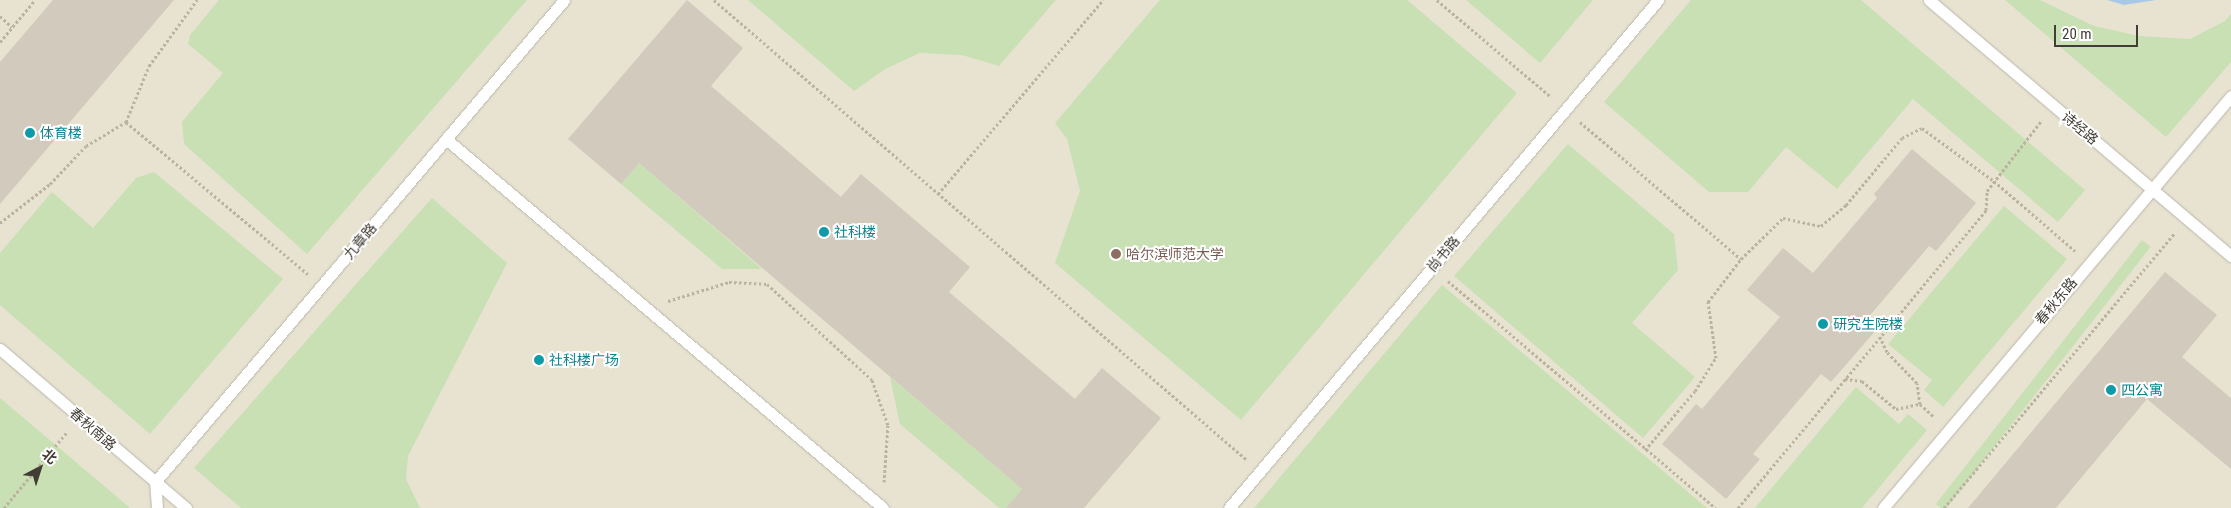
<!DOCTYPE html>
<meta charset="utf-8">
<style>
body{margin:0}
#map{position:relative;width:2231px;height:508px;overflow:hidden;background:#f0eee6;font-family:"Roboto Condensed","Noto Sans SC",sans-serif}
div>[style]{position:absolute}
.education>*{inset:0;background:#e8e3d1;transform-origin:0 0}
.green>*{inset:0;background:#c8e0b3;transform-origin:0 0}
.water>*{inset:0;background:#a9c8e6}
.building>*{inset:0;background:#d1cabd}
.path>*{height:3px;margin-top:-1.5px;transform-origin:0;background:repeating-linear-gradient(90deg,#bbb39d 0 2.5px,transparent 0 5px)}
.roads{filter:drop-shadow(0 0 1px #bbb6aa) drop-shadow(0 0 1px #bbb6aa)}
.service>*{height:11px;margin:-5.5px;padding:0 5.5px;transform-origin:5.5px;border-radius:5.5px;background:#fff}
.dots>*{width:14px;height:14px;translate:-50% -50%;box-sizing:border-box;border:2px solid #fff;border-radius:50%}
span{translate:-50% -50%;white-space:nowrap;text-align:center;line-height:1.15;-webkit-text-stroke:4px #fff;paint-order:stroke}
.street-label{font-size:14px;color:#423e36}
.culture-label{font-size:14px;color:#0d838f}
.left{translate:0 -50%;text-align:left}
.education-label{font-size:14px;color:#785e54}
.north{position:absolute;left:15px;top:443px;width:50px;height:50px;-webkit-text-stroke:4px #fff;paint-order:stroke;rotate:40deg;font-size:14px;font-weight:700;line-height:20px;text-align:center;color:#423e36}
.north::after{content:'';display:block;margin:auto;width:18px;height:22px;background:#423e36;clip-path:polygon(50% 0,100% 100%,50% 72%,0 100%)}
.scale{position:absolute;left:2054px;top:25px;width:84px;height:22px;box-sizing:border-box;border:2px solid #423e36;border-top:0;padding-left:6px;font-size:15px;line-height:18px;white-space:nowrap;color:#423e36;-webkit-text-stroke:4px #fff;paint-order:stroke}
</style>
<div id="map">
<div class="education">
<div style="left:0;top:0;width:2231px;height:508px"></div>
</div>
<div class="green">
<div style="clip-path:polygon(219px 0,527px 0,307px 254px,184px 144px,182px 122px,223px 73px,188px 44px,190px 35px)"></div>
<div style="clip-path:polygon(748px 0,1056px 0,999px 66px,962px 55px,920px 53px,885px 69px,854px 91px)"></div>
<div style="clip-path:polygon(1160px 0,1407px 0,1517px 93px,1241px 420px,1055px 263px,1080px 191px,1067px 139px,1055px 123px)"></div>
<div style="clip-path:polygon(1466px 0,1593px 0,1540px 63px)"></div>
<div style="clip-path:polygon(1691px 0,1861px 0,2085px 190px,2058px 222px,1913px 99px,1837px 189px,1786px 147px,1748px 192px,1709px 192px,1604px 102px)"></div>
<div style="clip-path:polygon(2005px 0,2040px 0,2094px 26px,2139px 36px,2190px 39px,2225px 21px,2231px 14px,2231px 62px,2166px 137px)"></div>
<div style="clip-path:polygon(1568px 144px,1674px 234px,1678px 270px,1632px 323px,1695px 377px,1643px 438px,1454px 276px)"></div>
<div style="clip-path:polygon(639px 163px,762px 269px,722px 269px,621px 184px)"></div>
<div style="clip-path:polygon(154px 172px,283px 279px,150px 434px,0 305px,0 253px,52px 192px,93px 228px,136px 178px)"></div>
<div style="clip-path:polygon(432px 198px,507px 263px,408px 456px,406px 479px,420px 508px,241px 508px,194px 468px)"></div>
<div style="clip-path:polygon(2004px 206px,2067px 259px,1943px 407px,1924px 390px,1932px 380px,1888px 344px)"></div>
<div style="left:2142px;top:240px;width:11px;height:335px;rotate:38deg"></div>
<div style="clip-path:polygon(1442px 285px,1707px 508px,1254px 508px)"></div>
<div style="clip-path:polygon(890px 377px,1022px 489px,1006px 508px,999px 508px,900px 424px)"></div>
<div style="clip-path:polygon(1856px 387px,1899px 424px,1908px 414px,1927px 430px,1862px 508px,1755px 508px)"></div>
<div style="clip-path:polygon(0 398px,129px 507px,129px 508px,0 508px)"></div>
</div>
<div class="water">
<div style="clip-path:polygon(2107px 0,2156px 0,2124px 5px)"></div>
</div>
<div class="building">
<div style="clip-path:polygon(53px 0,174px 0,0 204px,0 62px)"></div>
<div style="clip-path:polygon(687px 0,743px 48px,711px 86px,841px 197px,861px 174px,970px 267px,949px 292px,1075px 399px,1102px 368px,1161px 418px,1084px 508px,1006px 508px,1022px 489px,639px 163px,621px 184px,568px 139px)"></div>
<div style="clip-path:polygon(1912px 149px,1976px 203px,1936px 251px,1929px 246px,1866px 320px,1877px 329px,1831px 382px,1821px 374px,1753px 454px,1760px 459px,1726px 499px,1662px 444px,1696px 404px,1702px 409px,1780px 317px,1747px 290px,1783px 248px,1813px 273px,1877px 198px,1874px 194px)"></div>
<div style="clip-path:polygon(2165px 272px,2217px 315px,2182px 357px,2231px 398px,2231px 469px,2147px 399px,2056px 508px,1968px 508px)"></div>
</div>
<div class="path">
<div style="left:714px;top:0;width:703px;rotate:40.79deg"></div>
<div style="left:1437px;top:0;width:150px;rotate:40.4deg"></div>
<div style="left:0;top:16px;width:16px;rotate:43deg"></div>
<div style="left:0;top:42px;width:55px;rotate:-50.2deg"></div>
<div style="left:126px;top:122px;width:237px;rotate:39.9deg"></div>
<div style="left:1580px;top:122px;width:211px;rotate:40.4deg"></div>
<div style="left:938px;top:194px;width:255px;rotate:-49.6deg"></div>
<div style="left:0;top:223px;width:63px;rotate:-38deg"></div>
<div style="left:50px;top:184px;width:52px;rotate:-46.5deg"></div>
<div style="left:86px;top:146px;width:47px;rotate:-31deg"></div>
<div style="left:126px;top:122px;width:61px;rotate:-67.7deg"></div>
<div style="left:149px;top:66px;width:82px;rotate:-54deg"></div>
<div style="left:1448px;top:281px;width:351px;rotate:40.3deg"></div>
<div style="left:668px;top:301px;width:64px;rotate:-17.3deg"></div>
<div style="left:729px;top:282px;width:38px;rotate:3deg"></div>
<div style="left:767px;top:284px;width:142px;rotate:42.4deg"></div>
<div style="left:872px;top:380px;width:48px;rotate:70.4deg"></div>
<div style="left:888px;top:425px;width:57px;rotate:94deg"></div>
<div style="left:1845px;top:379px;width:17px;rotate:7deg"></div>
<div style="left:1862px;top:381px;width:44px;rotate:39.5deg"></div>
<div style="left:1896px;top:409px;width:25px;rotate:-12deg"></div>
<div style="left:1920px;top:404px;width:21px;rotate:-98deg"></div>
<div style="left:1917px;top:383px;width:43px;rotate:-134.1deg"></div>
<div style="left:1887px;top:352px;width:17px;rotate:-115deg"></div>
<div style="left:1920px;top:404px;width:19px;rotate:43deg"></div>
<div style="left:1645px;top:450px;width:77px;rotate:-49.7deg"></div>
<div style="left:1695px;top:391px;width:39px;rotate:-58deg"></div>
<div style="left:1716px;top:358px;width:57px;rotate:-98.1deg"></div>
<div style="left:1708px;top:302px;width:54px;rotate:-52.5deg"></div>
<div style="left:1741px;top:259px;width:59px;rotate:-44.3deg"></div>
<div style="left:1783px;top:218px;width:39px;rotate:12deg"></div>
<div style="left:1821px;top:226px;width:33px;rotate:-40deg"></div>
<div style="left:1846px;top:205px;width:87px;rotate:-50.1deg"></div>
<div style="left:1902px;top:138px;width:22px;rotate:-27deg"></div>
<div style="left:1922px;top:128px;width:89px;rotate:36.4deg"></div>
<div style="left:1994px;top:181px;width:107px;rotate:40.8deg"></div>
<div style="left:4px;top:508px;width:100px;rotate:-50.3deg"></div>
<div style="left:1738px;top:508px;width:388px;rotate:-50.2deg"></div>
<div style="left:1986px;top:210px;width:19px;rotate:-87deg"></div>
<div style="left:1987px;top:191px;width:90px;rotate:-52.2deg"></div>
<div style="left:1944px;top:508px;width:358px;rotate:-50deg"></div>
</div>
<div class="roads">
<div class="service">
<div style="left:1929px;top:0;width:396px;rotate:40.3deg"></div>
<div style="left:446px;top:139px;width:572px;rotate:40.18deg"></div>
<div style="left:0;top:349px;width:245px;rotate:40.5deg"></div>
<div style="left:157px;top:508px;width:26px;rotate:-94deg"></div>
<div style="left:155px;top:482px;width:632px;rotate:-49.68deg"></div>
<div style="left:1229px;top:508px;width:665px;rotate:-49.82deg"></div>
<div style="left:1883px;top:508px;width:539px;rotate:-49.81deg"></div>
</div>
</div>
<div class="dots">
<div style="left:30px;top:133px;background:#0f9aa8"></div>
<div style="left:824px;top:232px;background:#0f9aa8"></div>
<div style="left:1116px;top:254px;background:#8d6e63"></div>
<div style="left:1823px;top:324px;background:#0f9aa8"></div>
<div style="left:539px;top:360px;background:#0f9aa8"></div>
<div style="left:2111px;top:390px;background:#0f9aa8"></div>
</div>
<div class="street-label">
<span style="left:2080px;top:128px;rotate:40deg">诗经路</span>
<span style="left:360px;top:241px;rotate:-50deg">九章路</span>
<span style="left:1443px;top:254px;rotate:-50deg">尚书路</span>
<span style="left:2056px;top:301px;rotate:-50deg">春秋东路</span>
<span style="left:93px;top:429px;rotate:41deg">春秋南路</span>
</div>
<div class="culture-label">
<span class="left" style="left:40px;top:133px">体育楼</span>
<span class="left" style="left:834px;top:232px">社科楼</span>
<span class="left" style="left:1833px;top:324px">研究生院楼</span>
<span class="left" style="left:549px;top:360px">社科楼广场</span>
<span class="left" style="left:2121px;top:390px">四公寓</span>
</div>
<div class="education-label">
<span class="left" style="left:1126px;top:254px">哈尔滨师范大学</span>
</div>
<div class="north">北</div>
<div class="scale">20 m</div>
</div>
